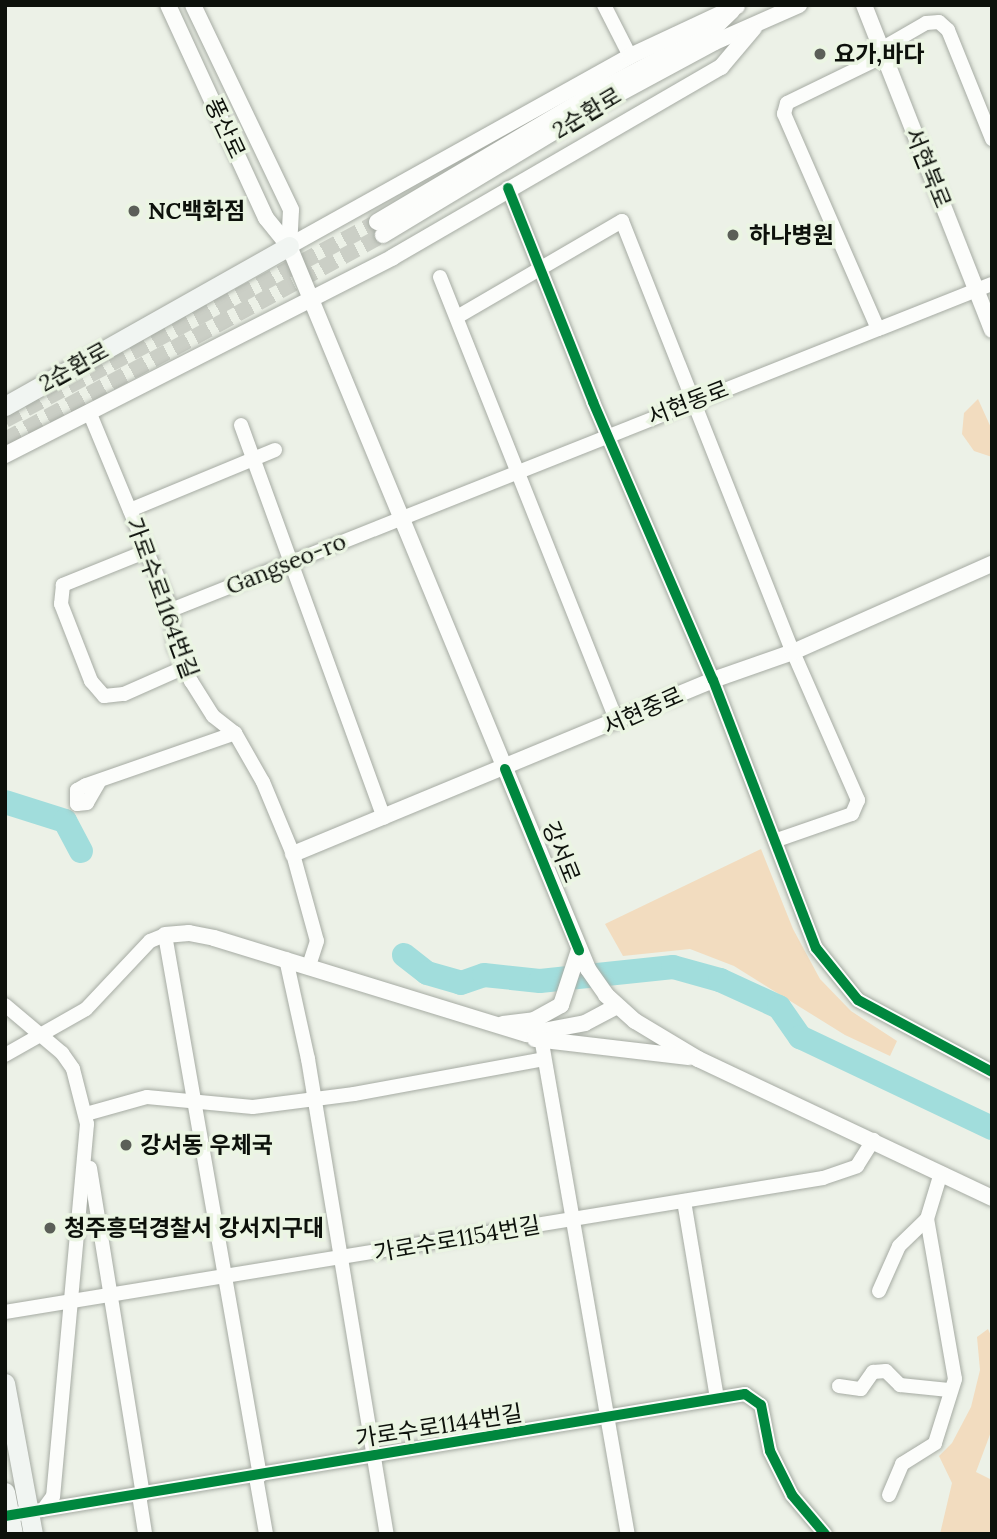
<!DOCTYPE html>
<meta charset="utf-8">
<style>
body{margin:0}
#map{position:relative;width:997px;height:1539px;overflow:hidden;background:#ecf1e7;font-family:Lora,"Noto Sans KR",serif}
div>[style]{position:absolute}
.green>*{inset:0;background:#f2dcbf}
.river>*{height:24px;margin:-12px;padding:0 12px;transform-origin:12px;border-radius:12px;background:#a1dddc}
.tertiary-tunnel>*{height:16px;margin-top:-8px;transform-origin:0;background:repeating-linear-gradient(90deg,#cbcfc6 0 16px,transparent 0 24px)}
.roads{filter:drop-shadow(0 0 2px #a6aba3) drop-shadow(0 0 2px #a6aba3)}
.minor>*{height:14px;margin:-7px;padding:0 7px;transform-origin:7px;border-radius:7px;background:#fcfdfb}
.tertiary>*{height:16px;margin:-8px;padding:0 8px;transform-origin:8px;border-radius:8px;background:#fcfdfb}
.secondary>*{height:19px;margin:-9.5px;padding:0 9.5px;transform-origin:9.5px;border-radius:9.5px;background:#f1f5f2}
.cycleway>*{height:10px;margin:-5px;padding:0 5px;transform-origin:5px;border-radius:5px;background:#00873e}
.dots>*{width:19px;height:19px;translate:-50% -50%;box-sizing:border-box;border:4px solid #ebf5e3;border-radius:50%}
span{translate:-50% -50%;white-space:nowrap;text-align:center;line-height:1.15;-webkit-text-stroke:7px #ebf5e3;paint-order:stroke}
.poi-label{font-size:23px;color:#0d110b;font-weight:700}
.left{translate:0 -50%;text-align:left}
.street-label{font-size:23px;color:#0d110b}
.frame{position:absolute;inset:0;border:7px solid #0d110b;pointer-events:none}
</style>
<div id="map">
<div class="green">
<div style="clip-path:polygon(978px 399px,992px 430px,992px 457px,974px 451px,962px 434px,964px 413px)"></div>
<div style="clip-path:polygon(761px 849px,793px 929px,820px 979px,851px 1011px,897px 1041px,890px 1056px,845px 1035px,734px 966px,690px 949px,623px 956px,605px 924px)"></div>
<div style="clip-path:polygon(988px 1329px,992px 1338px,992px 1429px,976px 1472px,992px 1480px,992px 1534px,940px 1534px,952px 1483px,939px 1456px,952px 1443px,971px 1407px,980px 1370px,977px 1337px)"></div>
</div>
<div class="river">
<div style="left:5px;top:802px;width:63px;rotate:17.6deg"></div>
<div style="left:65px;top:821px;width:34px;rotate:62deg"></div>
<div style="left:404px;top:955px;width:29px;rotate:38deg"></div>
<div style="left:427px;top:973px;width:35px;rotate:16deg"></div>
<div style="left:461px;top:983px;width:24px;rotate:-19deg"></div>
<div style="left:484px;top:975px;width:56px;rotate:6.1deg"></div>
<div style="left:540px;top:981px;width:134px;rotate:-6deg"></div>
<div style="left:673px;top:967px;width:49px;rotate:15.5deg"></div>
<div style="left:720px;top:980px;width:65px;rotate:24.6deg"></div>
<div style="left:779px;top:1007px;width:37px;rotate:55deg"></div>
<div style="left:800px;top:1037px;width:212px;rotate:25.4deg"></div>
</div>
<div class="tertiary-tunnel">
<div style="left:5px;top:420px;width:421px;rotate:-28deg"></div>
<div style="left:5px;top:440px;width:430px;rotate:-28.5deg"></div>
</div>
<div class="roads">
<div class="minor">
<div style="left:604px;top:5px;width:57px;rotate:63deg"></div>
<div style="left:881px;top:49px;width:52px;rotate:-30deg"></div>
<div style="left:926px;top:23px;width:13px;rotate:-4deg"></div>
<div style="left:939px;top:22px;width:12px;rotate:42deg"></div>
<div style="left:948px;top:30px;width:118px;rotate:68deg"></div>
<div style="left:508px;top:188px;width:230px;rotate:68.3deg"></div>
<div style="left:593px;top:402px;width:303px;rotate:66.7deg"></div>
<div style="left:713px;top:680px;width:287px;rotate:69deg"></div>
<div style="left:816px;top:948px;width:67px;rotate:51.1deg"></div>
<div style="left:858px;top:1000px;width:152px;rotate:28.2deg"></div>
<div style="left:440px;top:277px;width:479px;rotate:68.3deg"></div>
<div style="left:457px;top:317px;width:191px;rotate:-30.2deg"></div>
<div style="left:622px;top:221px;width:464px;rotate:68.4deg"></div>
<div style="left:793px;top:652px;width:162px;rotate:66.3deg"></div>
<div style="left:858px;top:800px;width:15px;rotate:113deg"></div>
<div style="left:852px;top:814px;width:79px;rotate:160.9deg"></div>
<div style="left:878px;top:329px;width:235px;rotate:-113.6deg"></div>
<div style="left:784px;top:114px;width:11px;rotate:-75deg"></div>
<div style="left:787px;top:103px;width:108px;rotate:-25.9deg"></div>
<div style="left:90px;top:414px;width:212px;rotate:67.5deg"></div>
<div style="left:171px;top:610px;width:37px;rotate:84deg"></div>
<div style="left:175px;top:647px;width:38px;rotate:65deg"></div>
<div style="left:191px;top:681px;width:41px;rotate:57.8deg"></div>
<div style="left:213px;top:716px;width:28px;rotate:38deg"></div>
<div style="left:235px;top:733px;width:56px;rotate:60.3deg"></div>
<div style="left:263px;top:782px;width:78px;rotate:67.4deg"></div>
<div style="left:293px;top:854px;width:90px;rotate:74.6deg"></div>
<div style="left:317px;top:941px;width:25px;rotate:108deg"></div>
<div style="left:241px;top:425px;width:418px;rotate:70deg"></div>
<div style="left:130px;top:510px;width:157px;rotate:-22.5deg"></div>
<div style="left:147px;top:551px;width:91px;rotate:158deg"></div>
<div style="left:63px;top:585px;width:19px;rotate:96deg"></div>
<div style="left:61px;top:604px;width:83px;rotate:68.7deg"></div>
<div style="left:91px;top:681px;width:20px;rotate:49deg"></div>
<div style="left:104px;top:696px;width:20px;rotate:-6deg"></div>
<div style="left:124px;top:694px;width:67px;rotate:-23.9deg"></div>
<div style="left:171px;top:610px;width:883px;rotate:-21.66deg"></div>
<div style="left:99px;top:782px;width:24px;rotate:120deg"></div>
<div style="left:87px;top:803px;width:10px;rotate:174deg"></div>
<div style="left:77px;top:804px;width:14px;rotate:-90deg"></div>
<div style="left:77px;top:790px;width:10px;rotate:-29deg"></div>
<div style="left:86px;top:785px;width:158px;rotate:-19.2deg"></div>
<div style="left:286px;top:959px;width:102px;rotate:77.6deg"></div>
<div style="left:308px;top:1059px;width:482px;rotate:80.6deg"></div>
<div style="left:5px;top:1005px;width:75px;rotate:40.1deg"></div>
<div style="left:62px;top:1053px;width:19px;rotate:55deg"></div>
<div style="left:73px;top:1069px;width:57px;rotate:75.7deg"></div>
<div style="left:87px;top:1124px;width:374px;rotate:95.2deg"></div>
<div style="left:53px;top:1496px;width:17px;rotate:126deg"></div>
<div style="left:542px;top:1043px;width:498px;rotate:80.1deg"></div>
<div style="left:5px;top:1055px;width:93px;rotate:-29.6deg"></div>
<div style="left:86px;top:1009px;width:93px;rotate:-46.7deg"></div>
<div style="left:150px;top:941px;width:16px;rotate:-22deg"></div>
<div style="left:165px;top:935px;width:549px;rotate:80.04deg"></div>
<div style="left:86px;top:1114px;width:63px;rotate:-15.6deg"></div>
<div style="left:147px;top:1097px;width:106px;rotate:5.4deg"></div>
<div style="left:253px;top:1107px;width:102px;rotate:-7.3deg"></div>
<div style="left:354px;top:1094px;width:193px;rotate:-10.4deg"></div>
<div style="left:90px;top:1168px;width:331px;rotate:80.8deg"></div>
<div style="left:684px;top:1201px;width:200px;rotate:80.5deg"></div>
<div style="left:879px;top:1291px;width:49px;rotate:-66deg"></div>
<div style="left:899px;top:1246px;width:39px;rotate:-44deg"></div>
<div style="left:5px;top:1312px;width:829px;rotate:-9.3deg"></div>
<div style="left:823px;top:1178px;width:36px;rotate:-19deg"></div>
<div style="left:857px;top:1166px;width:31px;rotate:-58deg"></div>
<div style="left:839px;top:1386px;width:22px;rotate:8deg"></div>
<div style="left:861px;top:1389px;width:21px;rotate:-55deg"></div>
<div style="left:873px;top:1372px;width:13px;rotate:-4deg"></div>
<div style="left:886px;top:1371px;width:20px;rotate:45deg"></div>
<div style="left:900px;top:1385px;width:49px;rotate:5.8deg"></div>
<div style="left:256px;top:1477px;width:58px;rotate:80deg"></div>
<div style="left:139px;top:1495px;width:39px;rotate:81deg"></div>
<div style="left:889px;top:1495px;width:34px;rotate:-67deg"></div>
<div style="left:902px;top:1464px;width:39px;rotate:-32deg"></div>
<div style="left:935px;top:1443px;width:67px;rotate:-72.6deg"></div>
<div style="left:955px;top:1379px;width:162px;rotate:-99.9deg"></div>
<div style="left:927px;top:1219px;width:48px;rotate:-73.1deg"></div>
<div style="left:5px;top:1516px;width:750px;rotate:-9.36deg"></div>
<div style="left:745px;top:1394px;width:19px;rotate:35deg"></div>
<div style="left:761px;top:1405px;width:47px;rotate:78.9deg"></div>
<div style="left:770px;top:1451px;width:49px;rotate:63.4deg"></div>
<div style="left:792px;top:1495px;width:51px;rotate:49.8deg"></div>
</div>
<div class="tertiary">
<div style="left:168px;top:5px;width:234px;rotate:65.3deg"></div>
<div style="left:266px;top:218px;width:36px;rotate:51deg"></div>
<div style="left:289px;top:246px;width:782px;rotate:67.53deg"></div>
<div style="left:588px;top:969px;width:32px;rotate:55deg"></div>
<div style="left:606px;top:995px;width:39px;rotate:42deg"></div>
<div style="left:635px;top:1021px;width:74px;rotate:31.1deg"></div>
<div style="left:698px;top:1059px;width:325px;rotate:25.3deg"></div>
<div style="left:193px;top:5px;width:227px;rotate:64.4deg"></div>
<div style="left:291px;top:210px;width:36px;rotate:93deg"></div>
<div style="left:864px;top:5px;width:349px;rotate:68.5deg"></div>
<div style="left:377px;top:222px;width:255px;rotate:-30.7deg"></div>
<div style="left:596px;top:92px;width:127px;rotate:-27.6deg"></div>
<div style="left:709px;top:33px;width:32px;rotate:-44deg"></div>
<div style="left:383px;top:235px;width:256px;rotate:-31.1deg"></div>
<div style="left:602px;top:103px;width:128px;rotate:-28.4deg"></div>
<div style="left:715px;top:42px;width:92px;rotate:-23.8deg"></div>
<div style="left:289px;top:246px;width:390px;rotate:-29.1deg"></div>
<div style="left:630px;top:56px;width:118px;rotate:-25deg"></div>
<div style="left:5px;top:455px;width:436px;rotate:-27deg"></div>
<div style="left:393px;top:257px;width:379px;rotate:-30.1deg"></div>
<div style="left:721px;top:67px;width:51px;rotate:-49.8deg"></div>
<div style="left:293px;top:854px;width:455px;rotate:-22.5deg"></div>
<div style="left:713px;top:680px;width:85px;rotate:-19.3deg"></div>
<div style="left:793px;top:652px;width:218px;rotate:-23.9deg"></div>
<div style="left:165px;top:935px;width:24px;rotate:-5deg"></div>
<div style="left:189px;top:933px;width:25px;rotate:11deg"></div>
<div style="left:214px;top:938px;width:327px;rotate:17.1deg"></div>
<div style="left:527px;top:1034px;width:59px;rotate:-10.7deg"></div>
<div style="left:585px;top:1023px;width:36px;rotate:-28deg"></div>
<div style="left:503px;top:1024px;width:31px;rotate:-7deg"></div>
<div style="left:534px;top:1020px;width:31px;rotate:-29deg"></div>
<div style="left:561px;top:1005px;width:58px;rotate:-71.9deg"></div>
<div style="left:535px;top:1039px;width:155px;rotate:6.7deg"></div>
</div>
<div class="secondary">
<div style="left:5px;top:406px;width:326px;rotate:-29.4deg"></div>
<div style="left:5px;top:1383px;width:154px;rotate:79.5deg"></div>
<div style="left:5px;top:1492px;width:43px;rotate:79.2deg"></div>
</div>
</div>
<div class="cycleway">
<div style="left:508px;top:188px;width:230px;rotate:68.3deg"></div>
<div style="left:593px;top:402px;width:303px;rotate:66.7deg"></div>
<div style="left:713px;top:680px;width:287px;rotate:69deg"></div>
<div style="left:816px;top:948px;width:67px;rotate:51.1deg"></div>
<div style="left:858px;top:1000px;width:152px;rotate:28.2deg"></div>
<div style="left:505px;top:769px;width:196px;rotate:67.8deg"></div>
<div style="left:5px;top:1516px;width:750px;rotate:-9.36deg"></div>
<div style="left:745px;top:1394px;width:19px;rotate:35deg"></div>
<div style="left:761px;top:1405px;width:47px;rotate:78.9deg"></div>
<div style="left:770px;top:1451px;width:49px;rotate:63.4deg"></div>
<div style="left:792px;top:1495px;width:51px;rotate:49.8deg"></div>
</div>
<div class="dots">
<div style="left:820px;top:54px;background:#5b5f58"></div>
<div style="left:134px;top:211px;background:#5b5f58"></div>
<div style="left:733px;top:235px;background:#5b5f58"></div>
<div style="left:126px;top:1145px;background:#5b5f58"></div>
<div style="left:50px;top:1228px;background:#5b5f58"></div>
</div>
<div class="poi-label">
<span class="left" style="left:834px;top:54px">요가,바다</span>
<span class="left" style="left:148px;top:211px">NC백화점</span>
<span class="left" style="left:749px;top:235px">하나병원</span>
<span class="left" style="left:140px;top:1145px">강서동 우체국</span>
<span class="left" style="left:64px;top:1228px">청주흥덕경찰서 강서지구대</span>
</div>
<div class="street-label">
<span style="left:587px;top:113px;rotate:-31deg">2순환로</span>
<span style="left:225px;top:128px;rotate:65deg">풍산로</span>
<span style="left:928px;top:168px;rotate:68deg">서현북로</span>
<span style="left:74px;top:367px;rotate:-29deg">2순환로</span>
<span style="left:688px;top:403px;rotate:-21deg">서현동로</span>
<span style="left:286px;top:564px;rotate:-22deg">Gangseo-ro</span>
<span style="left:162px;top:598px;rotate:70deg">가로수로1164번길</span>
<span style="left:643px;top:711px;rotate:-24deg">서현중로</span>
<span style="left:561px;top:852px;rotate:68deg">강서로</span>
<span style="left:457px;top:1239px;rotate:-10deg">가로수로1154번길</span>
<span style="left:439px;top:1426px;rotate:-9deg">가로수로1144번길</span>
</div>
<div class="frame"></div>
</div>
